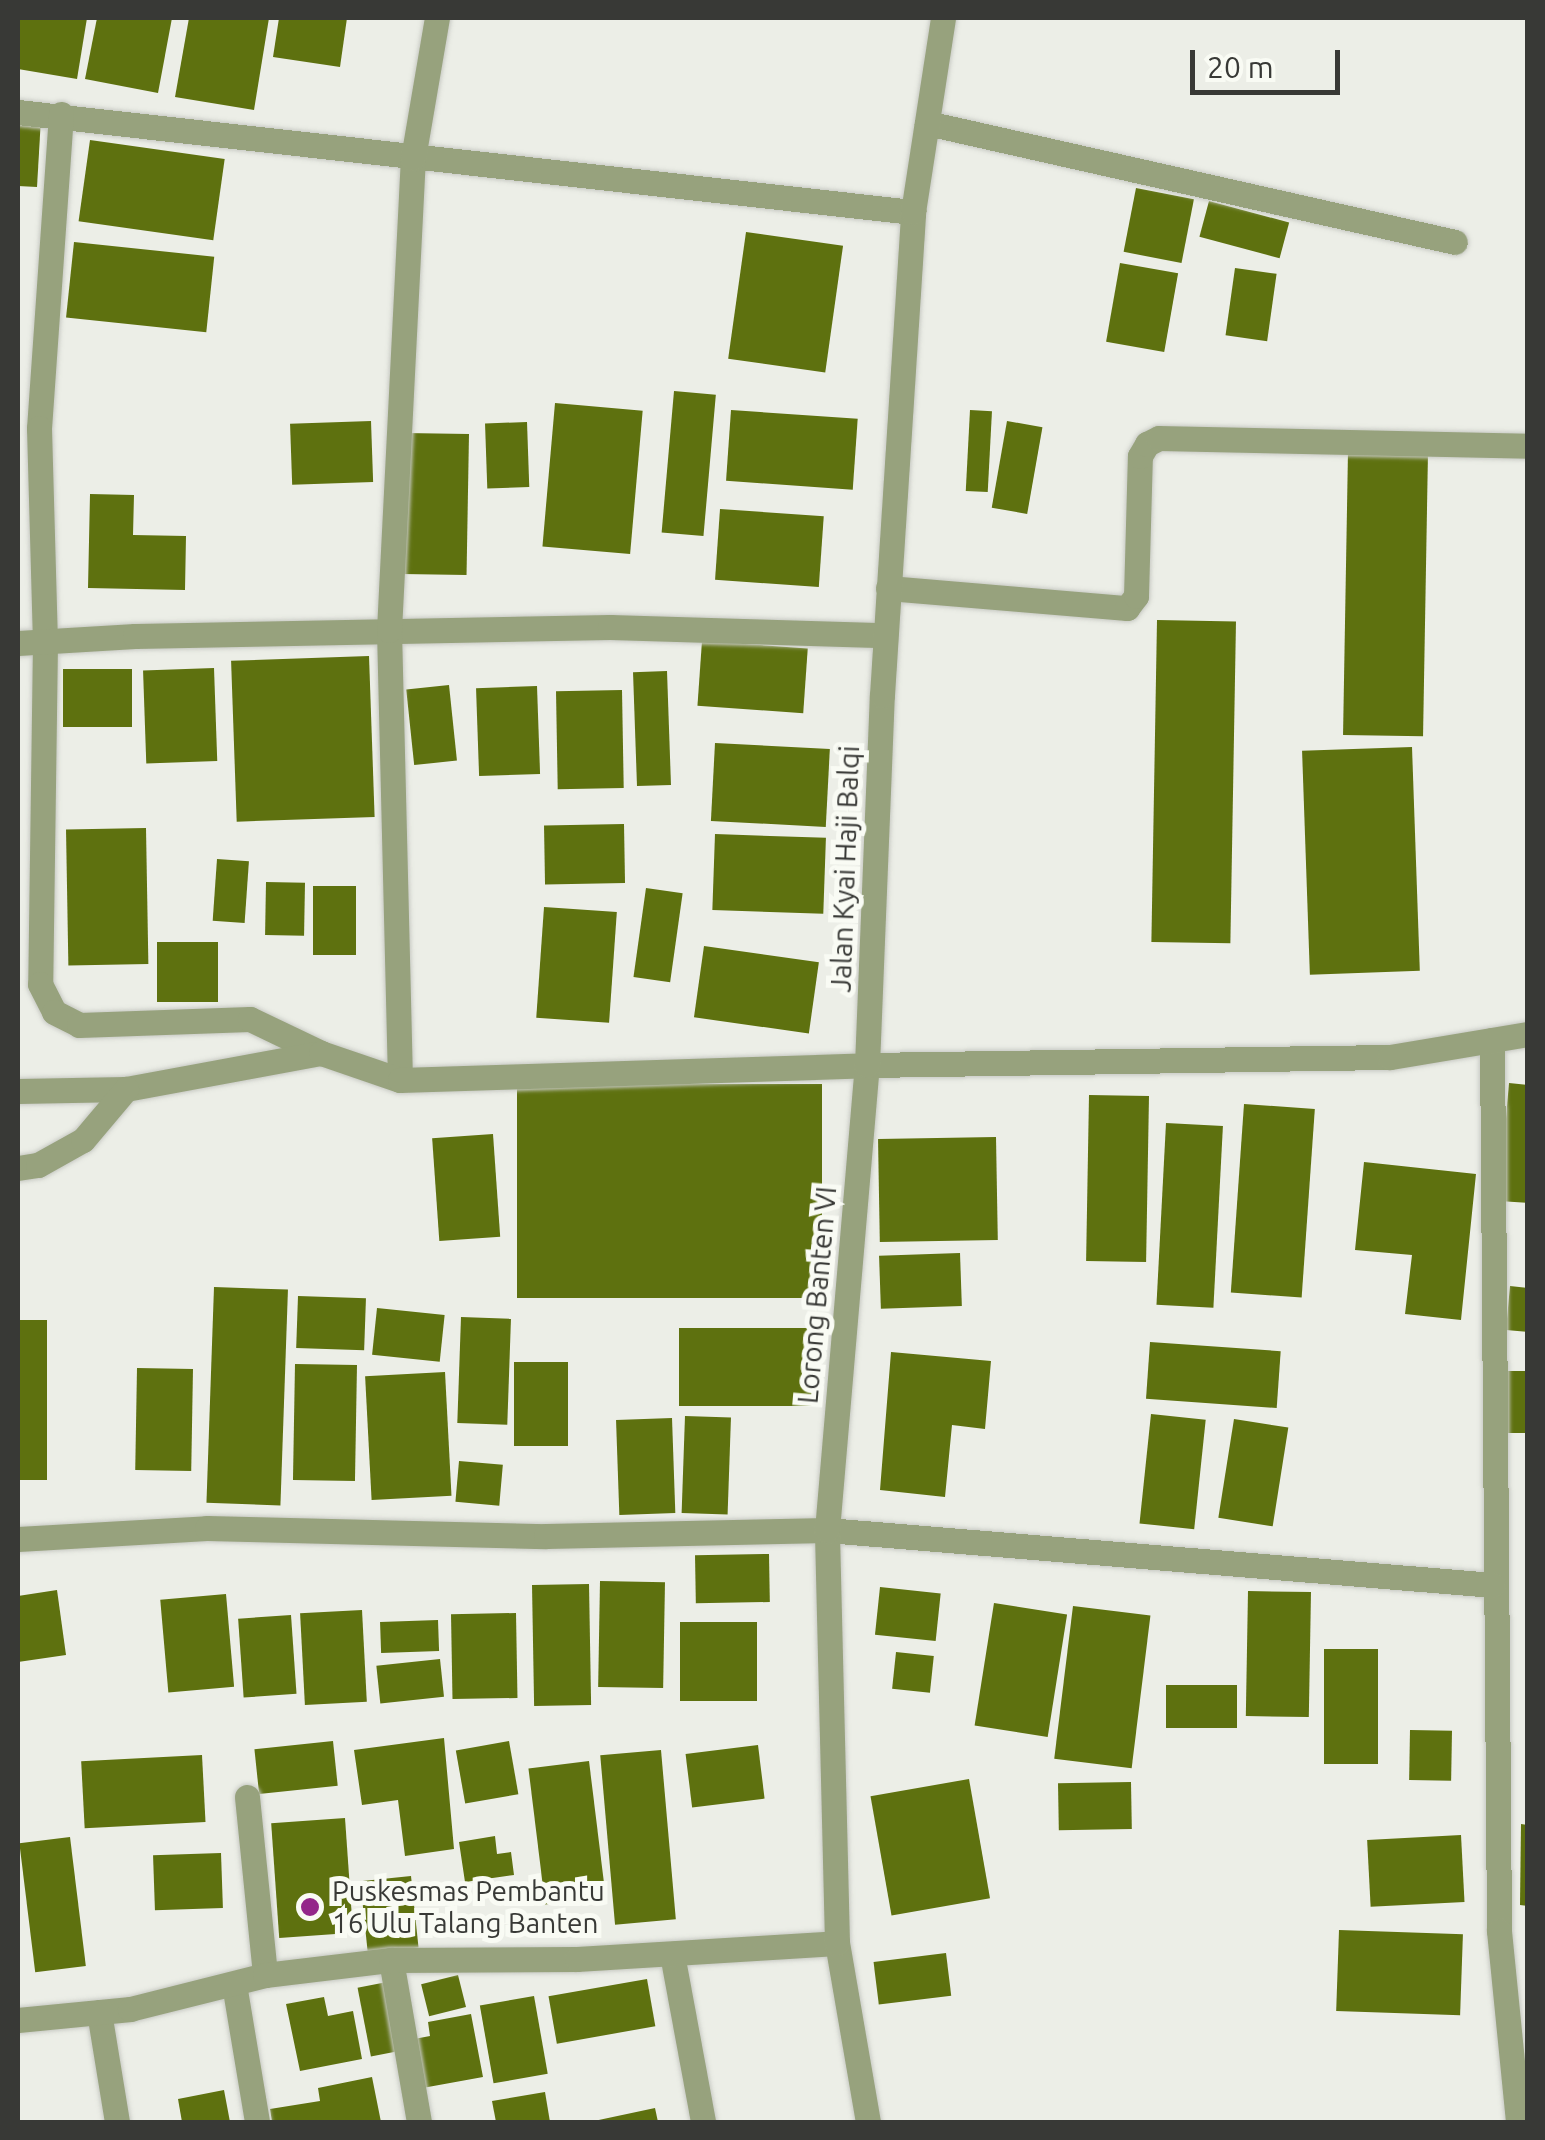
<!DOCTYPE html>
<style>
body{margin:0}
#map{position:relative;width:1545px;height:2140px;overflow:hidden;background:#eceee7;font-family:Ubuntu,sans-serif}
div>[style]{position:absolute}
.building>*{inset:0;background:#5e710f;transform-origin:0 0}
.roads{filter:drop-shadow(0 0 2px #c8cac4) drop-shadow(0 0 2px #c8cac4)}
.minor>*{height:25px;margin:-12.5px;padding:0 12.5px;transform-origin:12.5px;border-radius:12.5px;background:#97a27d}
.dots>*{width:28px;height:28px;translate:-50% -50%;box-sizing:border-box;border:5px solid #f9fbf4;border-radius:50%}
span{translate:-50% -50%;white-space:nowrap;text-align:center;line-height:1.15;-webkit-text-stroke:10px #f9fbf4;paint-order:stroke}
.street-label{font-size:28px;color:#383936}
.poi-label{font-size:28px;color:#383936}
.left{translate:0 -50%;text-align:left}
.frame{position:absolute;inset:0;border:20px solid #383936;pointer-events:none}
.scale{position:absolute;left:1190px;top:50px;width:150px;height:45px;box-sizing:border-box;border:5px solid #383936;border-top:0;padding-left:12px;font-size:30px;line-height:35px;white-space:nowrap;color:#383936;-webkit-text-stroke:8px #f9fbf4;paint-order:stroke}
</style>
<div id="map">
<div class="building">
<div style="clip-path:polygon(18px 18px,87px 18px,77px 79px,18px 69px)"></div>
<div style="clip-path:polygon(97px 18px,172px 18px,158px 93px,85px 79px)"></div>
<div style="clip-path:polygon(189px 18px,269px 18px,254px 110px,175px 97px)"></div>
<div style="clip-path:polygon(279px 18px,347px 18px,340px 67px,273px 57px)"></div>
<div style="clip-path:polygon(18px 117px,41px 118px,37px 187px,18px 186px)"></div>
<div style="left:90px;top:140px;width:136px;height:82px;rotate:8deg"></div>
<div style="left:1136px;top:188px;width:59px;height:65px;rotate:11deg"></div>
<div style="left:1209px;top:201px;width:83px;height:37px;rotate:15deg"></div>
<div style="left:746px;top:232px;width:98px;height:128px;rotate:8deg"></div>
<div style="left:74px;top:242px;width:141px;height:76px;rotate:6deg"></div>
<div style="left:1120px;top:263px;width:59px;height:80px;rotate:10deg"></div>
<div style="left:1235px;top:268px;width:42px;height:68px;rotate:8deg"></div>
<div style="left:674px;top:391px;width:42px;height:142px;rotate:5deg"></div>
<div style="left:555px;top:403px;width:88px;height:144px;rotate:5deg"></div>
<div style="left:731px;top:410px;width:127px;height:71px;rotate:4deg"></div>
<div style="left:970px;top:410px;width:22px;height:81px;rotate:3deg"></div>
<div style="left:371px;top:421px;width:61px;height:81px;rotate:88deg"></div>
<div style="left:1007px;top:421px;width:36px;height:88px;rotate:10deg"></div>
<div style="left:527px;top:422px;width:65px;height:42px;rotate:88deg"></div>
<div style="left:405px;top:433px;width:64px;height:141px;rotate:1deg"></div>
<div style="left:1348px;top:451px;width:80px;height:284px;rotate:1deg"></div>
<div style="clip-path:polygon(90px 494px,134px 495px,133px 535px,186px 536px,185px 590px,88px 588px)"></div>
<div style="left:720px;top:509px;width:104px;height:71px;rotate:4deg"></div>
<div style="left:1157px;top:620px;width:79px;height:322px;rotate:1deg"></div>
<div style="left:702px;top:641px;width:106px;height:65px;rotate:4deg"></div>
<div style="left:369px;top:656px;width:161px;height:138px;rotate:88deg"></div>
<div style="left:214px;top:668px;width:93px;height:71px;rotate:88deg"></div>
<div style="left:63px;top:669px;width:69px;height:58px"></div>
<div style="left:667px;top:671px;width:114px;height:34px;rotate:88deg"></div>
<div style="left:449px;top:685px;width:76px;height:43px;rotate:84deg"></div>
<div style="left:537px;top:686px;width:88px;height:61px;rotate:88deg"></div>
<div style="left:622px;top:690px;width:98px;height:66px;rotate:89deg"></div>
<div style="left:715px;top:743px;width:115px;height:78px;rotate:3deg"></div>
<div style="left:1412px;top:747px;width:224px;height:110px;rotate:88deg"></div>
<div style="left:624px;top:824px;width:59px;height:80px;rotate:89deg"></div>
<div style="left:146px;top:828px;width:136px;height:80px;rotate:89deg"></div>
<div style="left:715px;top:834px;width:111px;height:76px;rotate:2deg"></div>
<div style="left:217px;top:859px;width:32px;height:62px;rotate:4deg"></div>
<div style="left:266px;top:882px;width:39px;height:53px;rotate:1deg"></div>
<div style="left:313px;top:886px;width:43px;height:69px"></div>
<div style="left:646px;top:888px;width:37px;height:90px;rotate:8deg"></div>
<div style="left:544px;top:907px;width:73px;height:111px;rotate:4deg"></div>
<div style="left:218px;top:942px;width:60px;height:61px;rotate:90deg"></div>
<div style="left:704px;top:946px;width:116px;height:72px;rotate:8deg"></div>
<div style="clip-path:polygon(1509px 1083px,1528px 1085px,1528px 1203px,1499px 1201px)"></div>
<div style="left:517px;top:1084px;width:305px;height:214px"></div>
<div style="left:1089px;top:1095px;width:60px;height:166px;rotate:1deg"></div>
<div style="left:1244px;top:1104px;width:71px;height:189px;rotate:4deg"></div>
<div style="left:1166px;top:1123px;width:57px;height:182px;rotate:3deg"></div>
<div style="left:493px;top:1134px;width:103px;height:61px;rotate:86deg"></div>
<div style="left:996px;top:1137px;width:103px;height:118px;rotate:89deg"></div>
<div style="clip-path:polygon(1364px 1162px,1476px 1174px,1461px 1320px,1405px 1314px,1412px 1255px,1355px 1250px)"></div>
<div style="left:960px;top:1253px;width:53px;height:81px;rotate:88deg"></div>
<div style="clip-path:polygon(1510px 1286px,1528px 1288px,1528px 1332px,1506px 1330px)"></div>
<div style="left:214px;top:1287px;width:74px;height:216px;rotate:2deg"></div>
<div style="left:298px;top:1296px;width:68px;height:52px;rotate:2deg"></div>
<div style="left:377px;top:1308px;width:68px;height:47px;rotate:6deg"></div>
<div style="left:461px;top:1317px;width:50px;height:106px;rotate:2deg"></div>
<div style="left:18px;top:1320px;width:29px;height:160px"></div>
<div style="left:820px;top:1328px;width:78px;height:141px;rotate:90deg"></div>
<div style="left:1150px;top:1342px;width:131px;height:57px;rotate:4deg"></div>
<div style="clip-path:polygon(891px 1352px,991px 1361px,985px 1429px,952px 1425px,945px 1497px,880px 1490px)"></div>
<div style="left:514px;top:1362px;width:54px;height:84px"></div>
<div style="left:295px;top:1364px;width:62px;height:116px;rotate:1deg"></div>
<div style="left:137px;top:1368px;width:56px;height:102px;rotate:1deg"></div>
<div style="left:1507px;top:1371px;width:21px;height:62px"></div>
<div style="left:445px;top:1372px;width:124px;height:80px;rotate:87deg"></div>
<div style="left:1151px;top:1414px;width:55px;height:110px;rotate:6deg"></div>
<div style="left:685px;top:1416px;width:46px;height:97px;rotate:2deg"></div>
<div style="left:672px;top:1418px;width:95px;height:56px;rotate:88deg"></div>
<div style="left:1234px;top:1419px;width:55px;height:100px;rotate:9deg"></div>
<div style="left:459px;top:1461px;width:44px;height:41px;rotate:5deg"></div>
<div style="left:769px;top:1554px;width:48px;height:74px;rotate:89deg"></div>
<div style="left:600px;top:1581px;width:65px;height:106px;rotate:1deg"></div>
<div style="left:589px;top:1584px;width:121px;height:57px;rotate:89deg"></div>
<div style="left:880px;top:1587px;width:61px;height:48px;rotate:6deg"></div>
<div style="clip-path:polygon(57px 1590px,66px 1655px,18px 1662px,18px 1596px)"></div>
<div style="left:1248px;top:1591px;width:63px;height:125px;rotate:1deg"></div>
<div style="left:226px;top:1594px;width:93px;height:66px;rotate:85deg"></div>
<div style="left:994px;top:1603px;width:74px;height:124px;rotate:9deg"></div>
<div style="left:1073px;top:1606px;width:78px;height:154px;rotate:7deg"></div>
<div style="left:362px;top:1610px;width:92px;height:62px;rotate:87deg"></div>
<div style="left:516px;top:1613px;width:85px;height:65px;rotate:89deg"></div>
<div style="left:291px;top:1615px;width:79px;height:53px;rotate:86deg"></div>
<div style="left:438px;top:1620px;width:31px;height:58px;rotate:88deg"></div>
<div style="left:680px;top:1622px;width:77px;height:79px"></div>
<div style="left:1324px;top:1649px;width:54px;height:115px"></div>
<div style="left:896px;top:1652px;width:38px;height:37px;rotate:6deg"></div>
<div style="left:440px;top:1659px;width:38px;height:64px;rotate:84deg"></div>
<div style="left:1166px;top:1685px;width:71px;height:43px"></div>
<div style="left:1410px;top:1730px;width:42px;height:50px;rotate:1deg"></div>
<div style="clip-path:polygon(444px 1738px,454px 1849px,405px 1856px,398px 1800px,362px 1805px,354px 1750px)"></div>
<div style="left:333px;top:1741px;width:45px;height:79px;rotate:84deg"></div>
<div style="left:509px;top:1741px;width:54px;height:54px;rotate:80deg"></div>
<div style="left:758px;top:1745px;width:54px;height:73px;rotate:83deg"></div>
<div style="left:661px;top:1750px;width:170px;height:61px;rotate:85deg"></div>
<div style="left:202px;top:1755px;width:67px;height:121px;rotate:87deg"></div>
<div style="left:589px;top:1761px;width:137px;height:61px;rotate:83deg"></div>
<div style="left:969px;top:1779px;width:121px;height:100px;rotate:80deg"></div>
<div style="left:1131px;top:1782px;width:47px;height:73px;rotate:89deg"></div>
<div style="left:345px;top:1818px;width:115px;height:74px;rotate:86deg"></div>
<div style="clip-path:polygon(1521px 1824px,1528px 1825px,1528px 1906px,1520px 1905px)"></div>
<div style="left:1461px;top:1835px;width:67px;height:94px;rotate:87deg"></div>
<div style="clip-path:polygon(495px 1836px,497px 1854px,511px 1852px,514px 1875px,465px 1882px,459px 1842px)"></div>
<div style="left:70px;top:1837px;width:130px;height:51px;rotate:83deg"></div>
<div style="left:221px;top:1853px;width:55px;height:68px;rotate:88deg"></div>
<div style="left:411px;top:1876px;width:72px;height:51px;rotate:84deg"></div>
<div style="left:1339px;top:1930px;width:124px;height:81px;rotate:2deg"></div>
<div style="left:946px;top:1953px;width:43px;height:73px;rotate:83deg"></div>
<div style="left:458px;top:1975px;width:33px;height:38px;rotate:76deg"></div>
<div style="left:647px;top:1979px;width:48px;height:100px;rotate:80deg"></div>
<div style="left:387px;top:1982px;width:70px;height:30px;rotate:79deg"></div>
<div style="left:534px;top:1996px;width:79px;height:55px;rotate:80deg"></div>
<div style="clip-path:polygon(324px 1997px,328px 2016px,353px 2011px,362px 2059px,300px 2071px,286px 2004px)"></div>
<div style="clip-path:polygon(471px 2014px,483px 2077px,417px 2089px,409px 2040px,430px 2036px,428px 2022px)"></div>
<div style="clip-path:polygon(372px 2077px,381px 2122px,272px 2122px,270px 2109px,320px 2101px,318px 2088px)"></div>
<div style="clip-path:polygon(224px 2090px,230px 2122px,182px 2122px,178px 2099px)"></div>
<div style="clip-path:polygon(545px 2092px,550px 2122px,496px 2122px,492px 2101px)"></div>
<div style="clip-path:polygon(655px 2108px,658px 2122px,594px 2122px,594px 2121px)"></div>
</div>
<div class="roads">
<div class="minor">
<div style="left:18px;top:112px;width:901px;rotate:6.38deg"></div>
<div style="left:61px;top:114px;width:315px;rotate:94deg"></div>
<div style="left:39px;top:428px;width:214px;rotate:88.4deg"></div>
<div style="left:45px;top:642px;width:342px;rotate:90.8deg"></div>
<div style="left:40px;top:984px;width:31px;rotate:63deg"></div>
<div style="left:54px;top:1012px;width:28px;rotate:27deg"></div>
<div style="left:79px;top:1025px;width:171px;rotate:-2deg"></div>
<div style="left:250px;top:1019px;width:79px;rotate:25.6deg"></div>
<div style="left:927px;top:123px;width:541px;rotate:12.7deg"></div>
<div style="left:888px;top:588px;width:240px;rotate:4.8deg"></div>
<div style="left:1127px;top:608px;width:15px;rotate:-53deg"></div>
<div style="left:1136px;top:596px;width:140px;rotate:-88.4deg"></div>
<div style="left:1140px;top:456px;width:14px;rotate:-60deg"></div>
<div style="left:1147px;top:444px;width:13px;rotate:-27deg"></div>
<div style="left:1159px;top:438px;width:369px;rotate:1.2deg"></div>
<div style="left:18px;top:643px;width:117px;rotate:-3.4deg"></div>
<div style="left:135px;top:636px;width:475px;rotate:-1.1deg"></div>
<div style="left:610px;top:627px;width:275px;rotate:1.7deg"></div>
<div style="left:1492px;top:1040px;width:891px;rotate:89.55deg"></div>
<div style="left:1499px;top:1931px;width:192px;rotate:84.3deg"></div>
<div style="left:400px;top:1080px;width:450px;rotate:-91.4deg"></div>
<div style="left:389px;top:630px;width:473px;rotate:-87.1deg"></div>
<div style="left:413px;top:158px;width:142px;rotate:-80.3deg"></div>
<div style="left:18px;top:1091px;width:108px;rotate:-1.1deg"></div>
<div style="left:126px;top:1089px;width:198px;rotate:-10.5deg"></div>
<div style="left:321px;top:1053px;width:83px;rotate:18.9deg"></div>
<div style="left:400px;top:1080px;width:467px;rotate:-1.8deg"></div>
<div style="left:867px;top:1065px;width:523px;rotate:-0.88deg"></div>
<div style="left:1390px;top:1057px;width:140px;rotate:-9.5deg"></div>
<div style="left:18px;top:1168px;width:20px;rotate:-9deg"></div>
<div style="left:38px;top:1165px;width:51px;rotate:-29.1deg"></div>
<div style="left:83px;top:1140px;width:67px;rotate:-49.9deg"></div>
<div style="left:18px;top:1539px;width:189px;rotate:-3.3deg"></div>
<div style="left:207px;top:1528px;width:339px;rotate:1.4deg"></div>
<div style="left:546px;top:1536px;width:281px;rotate:-1.2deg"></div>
<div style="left:827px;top:1530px;width:668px;rotate:4.72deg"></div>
<div style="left:247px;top:1797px;width:179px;rotate:84.2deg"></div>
<div style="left:672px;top:1954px;width:171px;rotate:79.5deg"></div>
<div style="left:391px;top:1960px;width:164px;rotate:80.2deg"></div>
<div style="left:234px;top:1984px;width:140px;rotate:80.5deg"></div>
<div style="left:99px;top:2012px;width:111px;rotate:80.7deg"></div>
<div style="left:18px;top:2020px;width:113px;rotate:-5.6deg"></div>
<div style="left:130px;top:2009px;width:139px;rotate:-14.1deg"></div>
<div style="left:265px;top:1975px;width:127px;rotate:-6.8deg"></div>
<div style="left:391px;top:1960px;width:186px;rotate:-0.3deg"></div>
<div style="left:577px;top:1959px;width:260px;rotate:-3.5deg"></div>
<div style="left:868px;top:2122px;width:182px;rotate:-99.8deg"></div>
<div style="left:837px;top:1943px;width:413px;rotate:-91.4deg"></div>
<div style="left:827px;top:1530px;width:467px;rotate:-85.1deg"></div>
<div style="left:867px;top:1065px;width:370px;rotate:-87.7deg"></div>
<div style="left:882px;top:695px;width:484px;rotate:-86.3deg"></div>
<div style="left:913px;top:212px;width:196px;rotate:-81.2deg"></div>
</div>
</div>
<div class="dots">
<div style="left:310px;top:1907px;background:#932789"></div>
</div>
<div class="street-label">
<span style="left:845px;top:869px;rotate:-88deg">Jalan Kyai Haji Balqi</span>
<span style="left:817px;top:1295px;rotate:-85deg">Lorong Banten VI</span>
</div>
<div class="poi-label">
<span class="left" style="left:332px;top:1907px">Puskesmas Pembantu<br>16 Ulu Talang Banten</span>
</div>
<div class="frame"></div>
<div class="scale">20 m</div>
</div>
